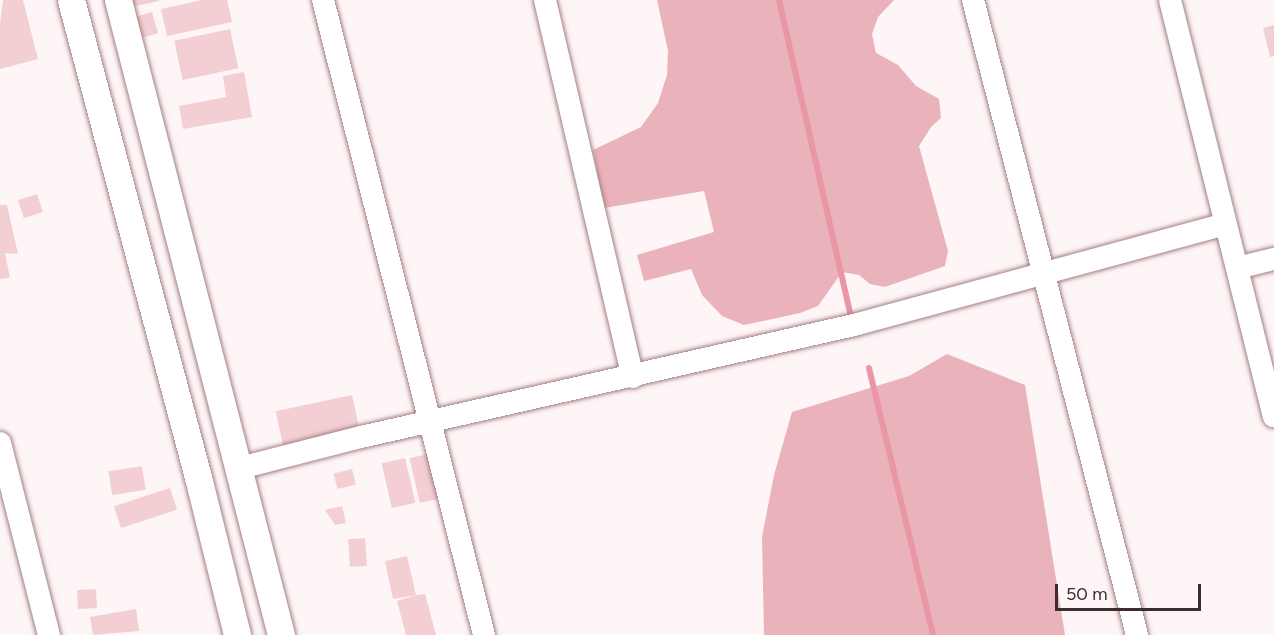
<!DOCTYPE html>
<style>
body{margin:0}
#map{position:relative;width:1274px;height:635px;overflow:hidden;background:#fef5f6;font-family:Figtree,sans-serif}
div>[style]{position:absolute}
.green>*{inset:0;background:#eab2ba}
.stream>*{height:6px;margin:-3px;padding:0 3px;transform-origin:3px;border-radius:3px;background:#eb96a5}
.building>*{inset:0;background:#f3cfd4;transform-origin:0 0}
.roads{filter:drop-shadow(0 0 2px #a47e84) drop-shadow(0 0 2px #a47e84)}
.minor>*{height:22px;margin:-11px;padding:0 11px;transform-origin:11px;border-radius:11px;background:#fff}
.tertiary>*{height:27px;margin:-13.5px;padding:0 13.5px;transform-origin:13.5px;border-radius:13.5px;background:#fff}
span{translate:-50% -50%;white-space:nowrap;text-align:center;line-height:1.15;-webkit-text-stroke:4.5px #fef5f6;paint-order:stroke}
.scale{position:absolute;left:1055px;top:584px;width:146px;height:27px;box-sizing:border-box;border:3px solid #3c2c2f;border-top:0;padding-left:8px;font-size:18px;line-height:21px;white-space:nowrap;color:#3c2c2f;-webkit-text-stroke:4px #fef5f6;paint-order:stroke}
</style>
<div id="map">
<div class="green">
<div style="clip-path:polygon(657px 0,894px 0,878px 17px,872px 34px,876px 53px,898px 65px,916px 86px,939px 99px,941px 118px,931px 127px,919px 146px,948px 251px,945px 266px,885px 287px,870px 284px,859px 275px,842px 272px,818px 306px,800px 313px,744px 325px,722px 316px,702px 295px,691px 269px,644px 281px,637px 255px,714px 232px,704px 191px,604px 208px,593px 150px,641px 127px,658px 103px,667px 75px,668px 51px)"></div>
<div style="clip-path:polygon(947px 354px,1025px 385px,1065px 635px,764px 635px,762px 537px,774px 475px,792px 412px,909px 376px)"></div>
</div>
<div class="stream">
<div style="left:779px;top:0;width:329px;rotate:77.2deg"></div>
<div style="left:869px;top:368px;width:275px;rotate:76.5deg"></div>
</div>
<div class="building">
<div style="clip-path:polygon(3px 0,23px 0,38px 59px,0 69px,0 24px)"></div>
<div style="clip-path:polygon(126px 0,159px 0,159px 1px,127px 8px)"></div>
<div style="clip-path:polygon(202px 0,227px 0,232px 22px,167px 36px,161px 9px)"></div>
<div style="left:152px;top:12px;width:22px;height:19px;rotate:74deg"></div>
<div style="clip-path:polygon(1274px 25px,1274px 56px,1270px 57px,1263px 28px)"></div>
<div style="left:230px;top:29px;width:40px;height:57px;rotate:78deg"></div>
<div style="clip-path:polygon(244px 72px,252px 117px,183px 129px,179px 106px,226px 97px,223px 76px)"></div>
<div style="left:37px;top:194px;width:19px;height:20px;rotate:72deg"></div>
<div style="clip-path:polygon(0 205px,7px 205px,18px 254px,5px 253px,10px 278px,0 279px)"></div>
<div style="left:352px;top:395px;width:43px;height:78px;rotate:78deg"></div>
<div style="left:432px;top:453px;width:46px;height:23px;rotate:77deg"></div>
<div style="left:405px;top:458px;width:46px;height:24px;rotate:77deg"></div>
<div style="left:142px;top:466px;width:24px;height:34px;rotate:81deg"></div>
<div style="left:352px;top:469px;width:16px;height:19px;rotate:76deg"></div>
<div style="left:170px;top:488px;width:23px;height:59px;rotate:72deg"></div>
<div style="clip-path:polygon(342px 506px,346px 523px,335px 525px,325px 510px)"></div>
<div style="left:365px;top:538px;width:28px;height:17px;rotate:86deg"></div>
<div style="clip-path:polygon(407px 556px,416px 595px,425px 594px,436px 635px,406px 635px,397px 601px,416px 595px,393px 599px,385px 561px)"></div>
<div style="left:96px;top:589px;width:19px;height:19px;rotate:87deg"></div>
<div style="clip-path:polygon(136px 609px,139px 631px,93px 635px,90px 617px)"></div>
</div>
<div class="roads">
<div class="minor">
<div style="left:323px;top:0;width:655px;rotate:75.77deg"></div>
<div style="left:545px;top:0;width:387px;rotate:76.9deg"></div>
<div style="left:973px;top:0;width:656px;rotate:75.52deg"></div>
<div style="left:1170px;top:0;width:429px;rotate:76deg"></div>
<div style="left:1237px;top:268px;width:38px;rotate:-14deg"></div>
<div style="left:0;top:443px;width:198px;rotate:75.7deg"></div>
<div style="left:240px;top:468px;width:125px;rotate:-14.4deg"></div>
<div style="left:361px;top:437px;width:506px;rotate:-12.8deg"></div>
<div style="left:854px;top:325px;width:385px;rotate:-15.2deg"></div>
</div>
<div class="tertiary">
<div style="left:71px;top:0;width:494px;rotate:75.1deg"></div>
<div style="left:198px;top:477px;width:163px;rotate:76.1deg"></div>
<div style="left:118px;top:0;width:656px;rotate:75.6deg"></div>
</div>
</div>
<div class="scale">50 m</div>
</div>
